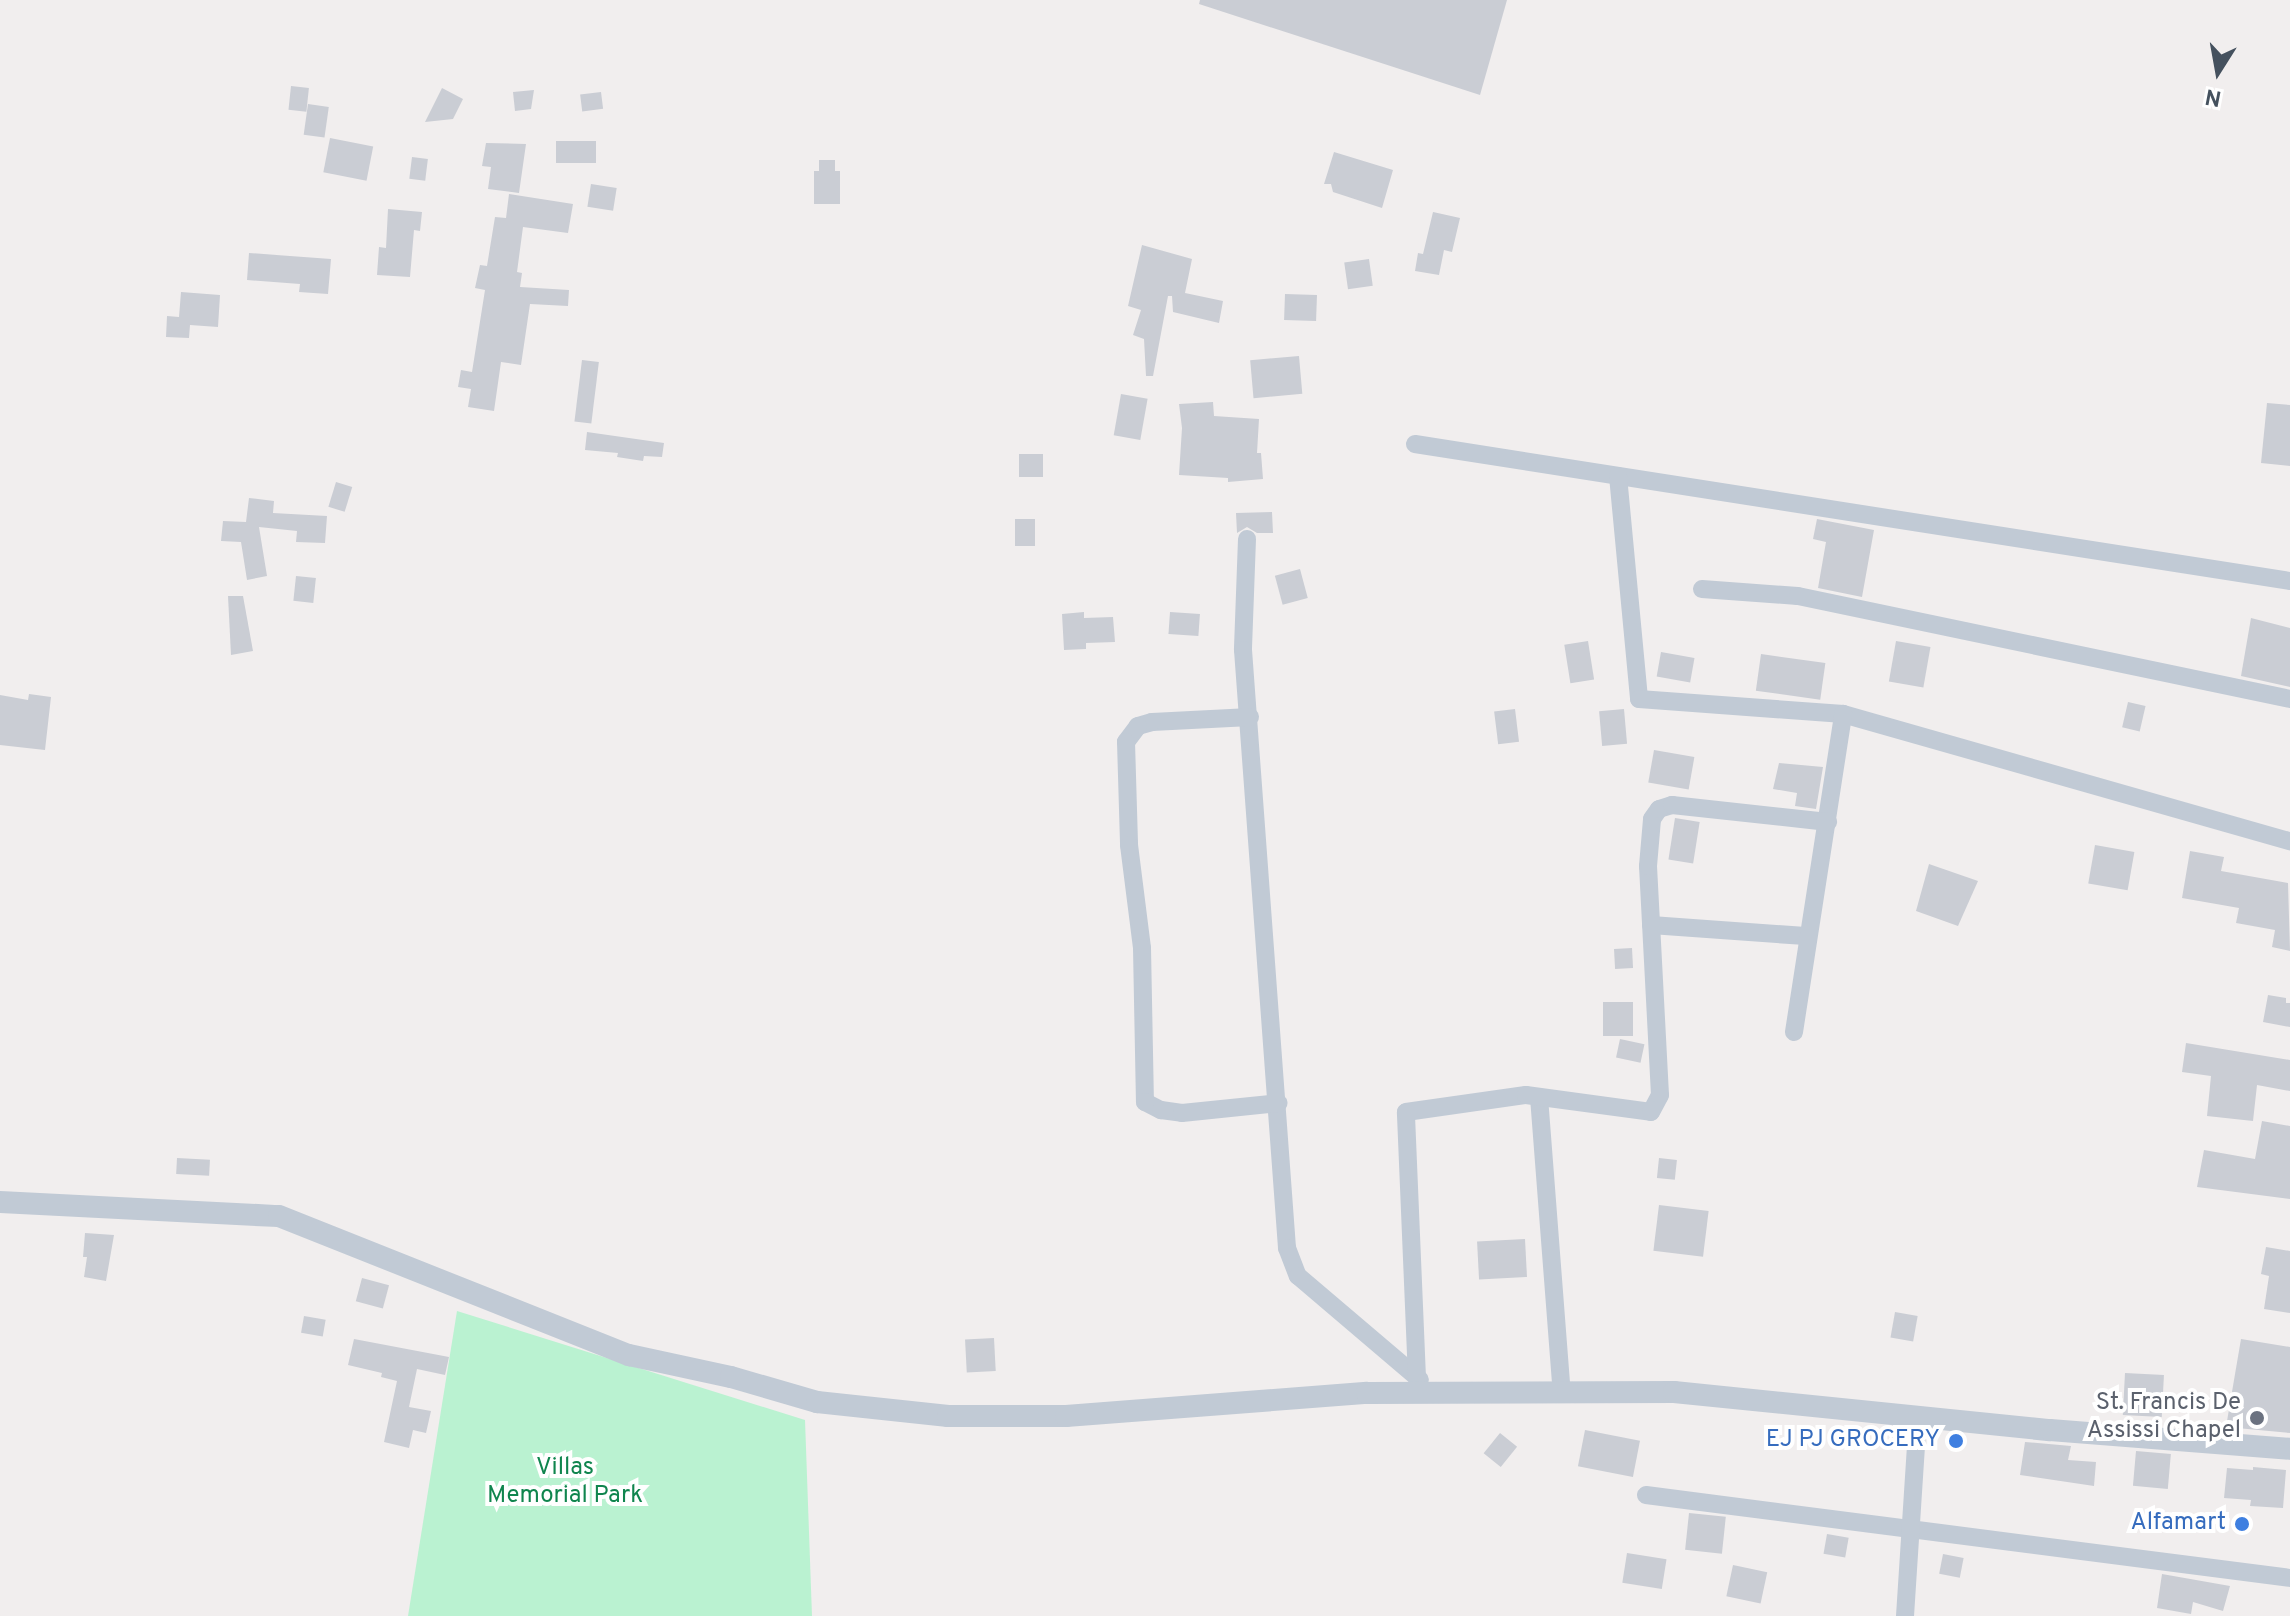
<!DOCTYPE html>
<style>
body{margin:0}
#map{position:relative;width:2290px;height:1616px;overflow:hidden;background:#f1eeee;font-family:Overpass,sans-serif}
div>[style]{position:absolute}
.green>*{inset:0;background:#baf2d1}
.building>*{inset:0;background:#cacdd4;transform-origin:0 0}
.minor>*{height:18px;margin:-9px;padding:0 9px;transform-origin:9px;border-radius:9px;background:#c1cad5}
.tertiary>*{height:22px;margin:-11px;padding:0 11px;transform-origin:11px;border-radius:11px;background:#c1cad5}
.dots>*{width:22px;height:22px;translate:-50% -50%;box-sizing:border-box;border:4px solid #fff;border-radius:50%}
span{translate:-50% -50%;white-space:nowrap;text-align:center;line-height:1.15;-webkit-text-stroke:8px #fff;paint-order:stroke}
.worship-label{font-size:24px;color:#5b616d}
.right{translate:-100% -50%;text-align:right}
.shop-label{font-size:24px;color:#366cbe}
.park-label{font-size:24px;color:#10854e}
.north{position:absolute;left:2178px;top:32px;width:80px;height:80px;-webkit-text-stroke:6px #fff;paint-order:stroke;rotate:191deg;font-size:22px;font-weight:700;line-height:32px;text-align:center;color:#45515e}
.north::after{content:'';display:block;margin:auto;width:28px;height:36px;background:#45515e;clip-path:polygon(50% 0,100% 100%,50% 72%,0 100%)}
</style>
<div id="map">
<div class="green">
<div style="clip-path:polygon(457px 1311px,805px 1420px,812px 1616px,408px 1616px)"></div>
</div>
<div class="building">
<div style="clip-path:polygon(1200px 0,1507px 0,1480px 95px,1199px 4px)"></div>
<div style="left:291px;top:86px;width:18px;height:24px;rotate:6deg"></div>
<div style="clip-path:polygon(442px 88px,463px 99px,453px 119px,425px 122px)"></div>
<div style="clip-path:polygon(534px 90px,531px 109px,515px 111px,513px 92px)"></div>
<div style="left:601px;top:92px;width:17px;height:21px;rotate:83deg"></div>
<div style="left:308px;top:104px;width:21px;height:31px;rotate:8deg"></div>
<div style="left:330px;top:138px;width:44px;height:35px;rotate:11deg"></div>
<div style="left:596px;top:141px;width:22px;height:40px;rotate:90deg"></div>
<div style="clip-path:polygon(486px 143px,526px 144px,519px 193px,488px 189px,491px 167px,482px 166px)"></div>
<div style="clip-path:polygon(1334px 152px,1393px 170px,1382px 208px,1333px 192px,1331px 184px,1324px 184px)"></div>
<div style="left:412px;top:157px;width:16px;height:22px;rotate:7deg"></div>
<div style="clip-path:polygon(819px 160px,835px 160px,835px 171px,840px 171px,840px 204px,814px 204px,814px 171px,819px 171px)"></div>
<div style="left:591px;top:184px;width:26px;height:23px;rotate:9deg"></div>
<div style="clip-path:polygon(509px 194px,573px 204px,568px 233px,523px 227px,517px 272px,522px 273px,520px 287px,569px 290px,568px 306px,530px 304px,521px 365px,501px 362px,494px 411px,468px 407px,471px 389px,458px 387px,461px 370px,472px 372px,485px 290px,475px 288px,480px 265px,487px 266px,495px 217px,506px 218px)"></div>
<div style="clip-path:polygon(388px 209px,422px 212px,420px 231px,414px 230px,410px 277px,377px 275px,379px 247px,386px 248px)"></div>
<div style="clip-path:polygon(1433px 212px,1460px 218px,1452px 252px,1444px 250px,1439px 275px,1415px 271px,1418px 253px,1423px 254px)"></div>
<div style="clip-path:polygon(1142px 245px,1192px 259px,1185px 293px,1223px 301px,1219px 323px,1173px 312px,1172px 296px,1168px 296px,1153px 376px,1146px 376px,1144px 339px,1133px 335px,1141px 310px,1128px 306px)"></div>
<div style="clip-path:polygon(249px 253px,331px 259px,328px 294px,299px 292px,300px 284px,247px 280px)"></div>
<div style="left:1369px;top:259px;width:27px;height:25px;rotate:82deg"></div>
<div style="clip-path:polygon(181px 292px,220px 295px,218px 327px,190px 325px,189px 338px,166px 337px,167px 316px,179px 317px)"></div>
<div style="left:1285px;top:294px;width:32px;height:26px;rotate:2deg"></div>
<div style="left:1299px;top:356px;width:38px;height:49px;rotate:85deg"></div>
<div style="left:582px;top:360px;width:17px;height:62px;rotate:7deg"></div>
<div style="left:1121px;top:394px;width:27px;height:42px;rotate:10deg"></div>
<div style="clip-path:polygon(1213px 402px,1214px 416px,1259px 419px,1257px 453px,1261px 453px,1263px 479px,1228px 482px,1228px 478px,1179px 475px,1182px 428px,1179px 404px)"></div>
<div style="clip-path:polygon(2267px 403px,2290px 405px,2290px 466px,2261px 463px)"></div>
<div style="clip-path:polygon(587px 432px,664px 443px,662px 457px,644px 456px,643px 461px,617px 457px,618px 453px,585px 450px)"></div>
<div style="left:1043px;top:454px;width:23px;height:24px;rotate:90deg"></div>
<div style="left:336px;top:482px;width:17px;height:26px;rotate:17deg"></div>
<div style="clip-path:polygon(249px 498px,274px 501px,273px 513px,327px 516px,325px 543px,296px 542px,297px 531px,259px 527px,267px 576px,247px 580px,241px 542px,221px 541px,223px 521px,246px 522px)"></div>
<div style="clip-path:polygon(1272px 512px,1273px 533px,1257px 533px,1247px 527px,1237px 533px,1236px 513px)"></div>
<div style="left:1015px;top:519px;width:20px;height:27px"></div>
<div style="clip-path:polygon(1817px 519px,1874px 530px,1862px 597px,1818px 588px,1826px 542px,1813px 539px)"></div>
<div style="left:1300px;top:569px;width:30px;height:26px;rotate:75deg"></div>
<div style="left:296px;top:576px;width:20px;height:25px;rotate:6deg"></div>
<div style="clip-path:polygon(228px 596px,243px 596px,253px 651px,231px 655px)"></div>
<div style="clip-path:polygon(1084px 612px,1084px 618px,1113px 617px,1115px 642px,1086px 643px,1086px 649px,1064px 650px,1062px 614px)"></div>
<div style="left:1170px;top:612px;width:30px;height:22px;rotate:4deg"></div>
<div style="clip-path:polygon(2251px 618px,2290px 628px,2290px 687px,2241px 676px)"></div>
<div style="left:1588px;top:641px;width:39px;height:24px;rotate:81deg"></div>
<div style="left:1896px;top:641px;width:35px;height:41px;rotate:10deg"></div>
<div style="left:1661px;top:652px;width:34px;height:25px;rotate:10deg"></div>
<div style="left:1761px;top:654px;width:65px;height:37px;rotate:8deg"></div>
<div style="clip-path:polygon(29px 694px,51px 697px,45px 750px,0 745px,0 695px,28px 700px)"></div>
<div style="left:2128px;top:702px;width:18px;height:26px;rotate:13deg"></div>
<div style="left:1515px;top:709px;width:33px;height:21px;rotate:83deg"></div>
<div style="left:1624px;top:709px;width:35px;height:25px;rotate:85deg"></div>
<div style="left:1654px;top:750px;width:41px;height:33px;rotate:10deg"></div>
<div style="clip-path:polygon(1779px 763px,1823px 767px,1816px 809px,1795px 806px,1797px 793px,1773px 789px)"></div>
<div style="left:1675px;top:818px;width:25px;height:42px;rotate:9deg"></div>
<div style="left:2095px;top:845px;width:40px;height:39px;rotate:10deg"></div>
<div style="clip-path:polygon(2190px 851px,2224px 857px,2221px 871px,2288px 883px,2290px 951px,2272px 947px,2275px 930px,2236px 923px,2239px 908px,2182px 898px)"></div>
<div style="clip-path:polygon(1929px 864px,1978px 881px,1958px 926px,1916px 911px)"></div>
<div style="left:1632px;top:948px;width:20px;height:18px;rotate:87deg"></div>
<div style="clip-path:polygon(2268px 995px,2286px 998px,2286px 1003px,2290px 1003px,2290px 1027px,2263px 1022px)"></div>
<div style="left:1603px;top:1002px;width:30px;height:34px"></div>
<div style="left:1620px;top:1039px;width:25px;height:19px;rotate:12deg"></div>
<div style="clip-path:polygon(2186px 1043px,2290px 1060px,2290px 1091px,2257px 1085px,2253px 1121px,2207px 1116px,2211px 1076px,2182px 1072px)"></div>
<div style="clip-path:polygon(2262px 1121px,2290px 1126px,2290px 1199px,2197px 1187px,2204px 1150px,2255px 1159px)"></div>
<div style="left:177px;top:1158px;width:33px;height:16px;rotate:3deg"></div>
<div style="left:1659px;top:1158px;width:18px;height:20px;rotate:6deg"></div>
<div style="left:1659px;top:1205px;width:50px;height:46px;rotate:7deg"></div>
<div style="clip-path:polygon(85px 1233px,114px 1235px,106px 1281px,84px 1277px,87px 1257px,83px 1257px)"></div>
<div style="left:1525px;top:1239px;width:38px;height:48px;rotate:87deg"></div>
<div style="clip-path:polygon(2266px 1247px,2290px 1251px,2290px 1313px,2264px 1309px,2269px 1276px,2261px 1274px)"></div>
<div style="left:362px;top:1278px;width:28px;height:24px;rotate:15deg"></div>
<div style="left:1895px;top:1312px;width:23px;height:26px;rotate:10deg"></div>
<div style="left:304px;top:1316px;width:22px;height:17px;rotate:10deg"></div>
<div style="left:994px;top:1338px;width:33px;height:29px;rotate:87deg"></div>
<div style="clip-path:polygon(354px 1339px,449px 1357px,445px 1375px,417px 1369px,409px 1407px,431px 1411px,426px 1433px,413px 1430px,409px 1448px,384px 1442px,397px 1381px,381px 1377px,382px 1373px,348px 1365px)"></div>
<div style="clip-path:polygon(2241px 1339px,2290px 1347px,2290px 1433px,2226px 1427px)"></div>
<div style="left:2125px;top:1373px;width:39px;height:42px;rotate:3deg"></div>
<div style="left:1585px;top:1430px;width:56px;height:37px;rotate:11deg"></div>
<div style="left:1500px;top:1433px;width:22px;height:26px;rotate:39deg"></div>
<div style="clip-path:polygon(2025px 1442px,2071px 1446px,2068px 1460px,2096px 1462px,2094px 1486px,2020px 1475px)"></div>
<div style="left:2136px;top:1451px;width:35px;height:35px;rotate:5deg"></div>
<div style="clip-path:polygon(2253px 1467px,2286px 1470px,2283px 1508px,2250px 1506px,2251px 1500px,2224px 1498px,2227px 1468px,2253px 1470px)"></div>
<div style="left:1689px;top:1513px;width:37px;height:37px;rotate:6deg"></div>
<div style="left:1827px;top:1534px;width:22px;height:20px;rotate:10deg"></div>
<div style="left:1627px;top:1553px;width:40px;height:30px;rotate:9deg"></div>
<div style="left:1943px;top:1554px;width:21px;height:20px;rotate:11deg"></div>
<div style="left:1733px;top:1565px;width:35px;height:32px;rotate:12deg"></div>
<div style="clip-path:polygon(2162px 1574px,2230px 1586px,2223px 1611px,2193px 1602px,2191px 1614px,2157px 1608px)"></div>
</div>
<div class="minor">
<div style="left:1415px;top:444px;width:886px;rotate:8.9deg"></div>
<div style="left:1618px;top:476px;width:224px;rotate:84.6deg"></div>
<div style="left:1639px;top:699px;width:205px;rotate:4.2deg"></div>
<div style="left:1843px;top:714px;width:465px;rotate:15.9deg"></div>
<div style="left:1247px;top:539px;width:111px;rotate:92.1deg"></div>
<div style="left:1243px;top:650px;width:600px;rotate:85.79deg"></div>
<div style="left:1287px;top:1248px;width:30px;rotate:69deg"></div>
<div style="left:1298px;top:1276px;width:160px;rotate:40.4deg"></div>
<div style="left:1702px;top:589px;width:96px;rotate:4.2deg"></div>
<div style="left:1798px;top:596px;width:503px;rotate:11.82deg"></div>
<div style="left:1250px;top:717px;width:98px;rotate:177.1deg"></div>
<div style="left:1152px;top:722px;width:15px;rotate:164deg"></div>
<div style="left:1138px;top:726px;width:20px;rotate:127deg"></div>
<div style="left:1126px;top:742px;width:103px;rotate:88.3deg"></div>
<div style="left:1129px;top:845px;width:104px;rotate:82.8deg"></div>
<div style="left:1142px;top:948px;width:154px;rotate:88.9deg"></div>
<div style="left:1145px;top:1102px;width:18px;rotate:27deg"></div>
<div style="left:1161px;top:1110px;width:21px;rotate:8deg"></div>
<div style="left:1182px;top:1113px;width:97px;rotate:-5.9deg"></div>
<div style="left:1651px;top:925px;width:155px;rotate:4.1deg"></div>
<div style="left:1794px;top:1032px;width:322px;rotate:-81.2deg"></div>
<div style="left:1539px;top:1097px;width:297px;rotate:85.6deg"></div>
<div style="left:1417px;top:1378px;width:266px;rotate:-92.4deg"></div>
<div style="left:1406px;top:1112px;width:121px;rotate:-8.1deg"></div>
<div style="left:1526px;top:1095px;width:126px;rotate:7.7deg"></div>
<div style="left:1651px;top:1112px;width:19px;rotate:-62deg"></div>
<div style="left:1660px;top:1095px;width:229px;rotate:-93deg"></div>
<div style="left:1648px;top:866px;width:47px;rotate:-85.1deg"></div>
<div style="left:1652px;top:819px;width:12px;rotate:-55deg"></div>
<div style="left:1659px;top:809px;width:14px;rotate:-17deg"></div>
<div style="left:1672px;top:805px;width:157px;rotate:6.2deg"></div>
<div style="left:1646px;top:1495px;width:649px;rotate:7.34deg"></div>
<div style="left:1905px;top:1616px;width:199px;rotate:-86.3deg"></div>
</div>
<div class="tertiary">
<div style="left:0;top:1202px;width:279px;rotate:2.9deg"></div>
<div style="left:279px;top:1216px;width:377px;rotate:21.7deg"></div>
<div style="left:629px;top:1355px;width:104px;rotate:12.2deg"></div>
<div style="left:731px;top:1377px;width:90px;rotate:16.2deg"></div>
<div style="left:817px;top:1402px;width:132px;rotate:6.1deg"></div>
<div style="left:948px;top:1416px;width:118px"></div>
<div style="left:1066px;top:1416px;width:302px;rotate:-4.4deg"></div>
<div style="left:1367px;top:1393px;width:307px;rotate:-0.2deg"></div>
<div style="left:1674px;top:1392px;width:378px;rotate:5.8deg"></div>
<div style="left:2050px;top:1430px;width:241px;rotate:4.5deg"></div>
</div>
<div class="dots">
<div style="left:2257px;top:1418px;background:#6b7280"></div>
<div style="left:1956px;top:1441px;background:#3f7fe0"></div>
<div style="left:2242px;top:1524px;background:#3f7fe0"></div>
</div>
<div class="worship-label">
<span class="right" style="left:2241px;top:1418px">St. Francis De<br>Assissi Chapel</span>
</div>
<div class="shop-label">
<span class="right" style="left:1940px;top:1441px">EJ PJ GROCERY</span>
<span class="right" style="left:2226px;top:1524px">Alfamart</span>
</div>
<div class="park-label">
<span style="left:565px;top:1483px">Villas<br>Memorial Park</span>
</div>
<div class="north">N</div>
</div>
